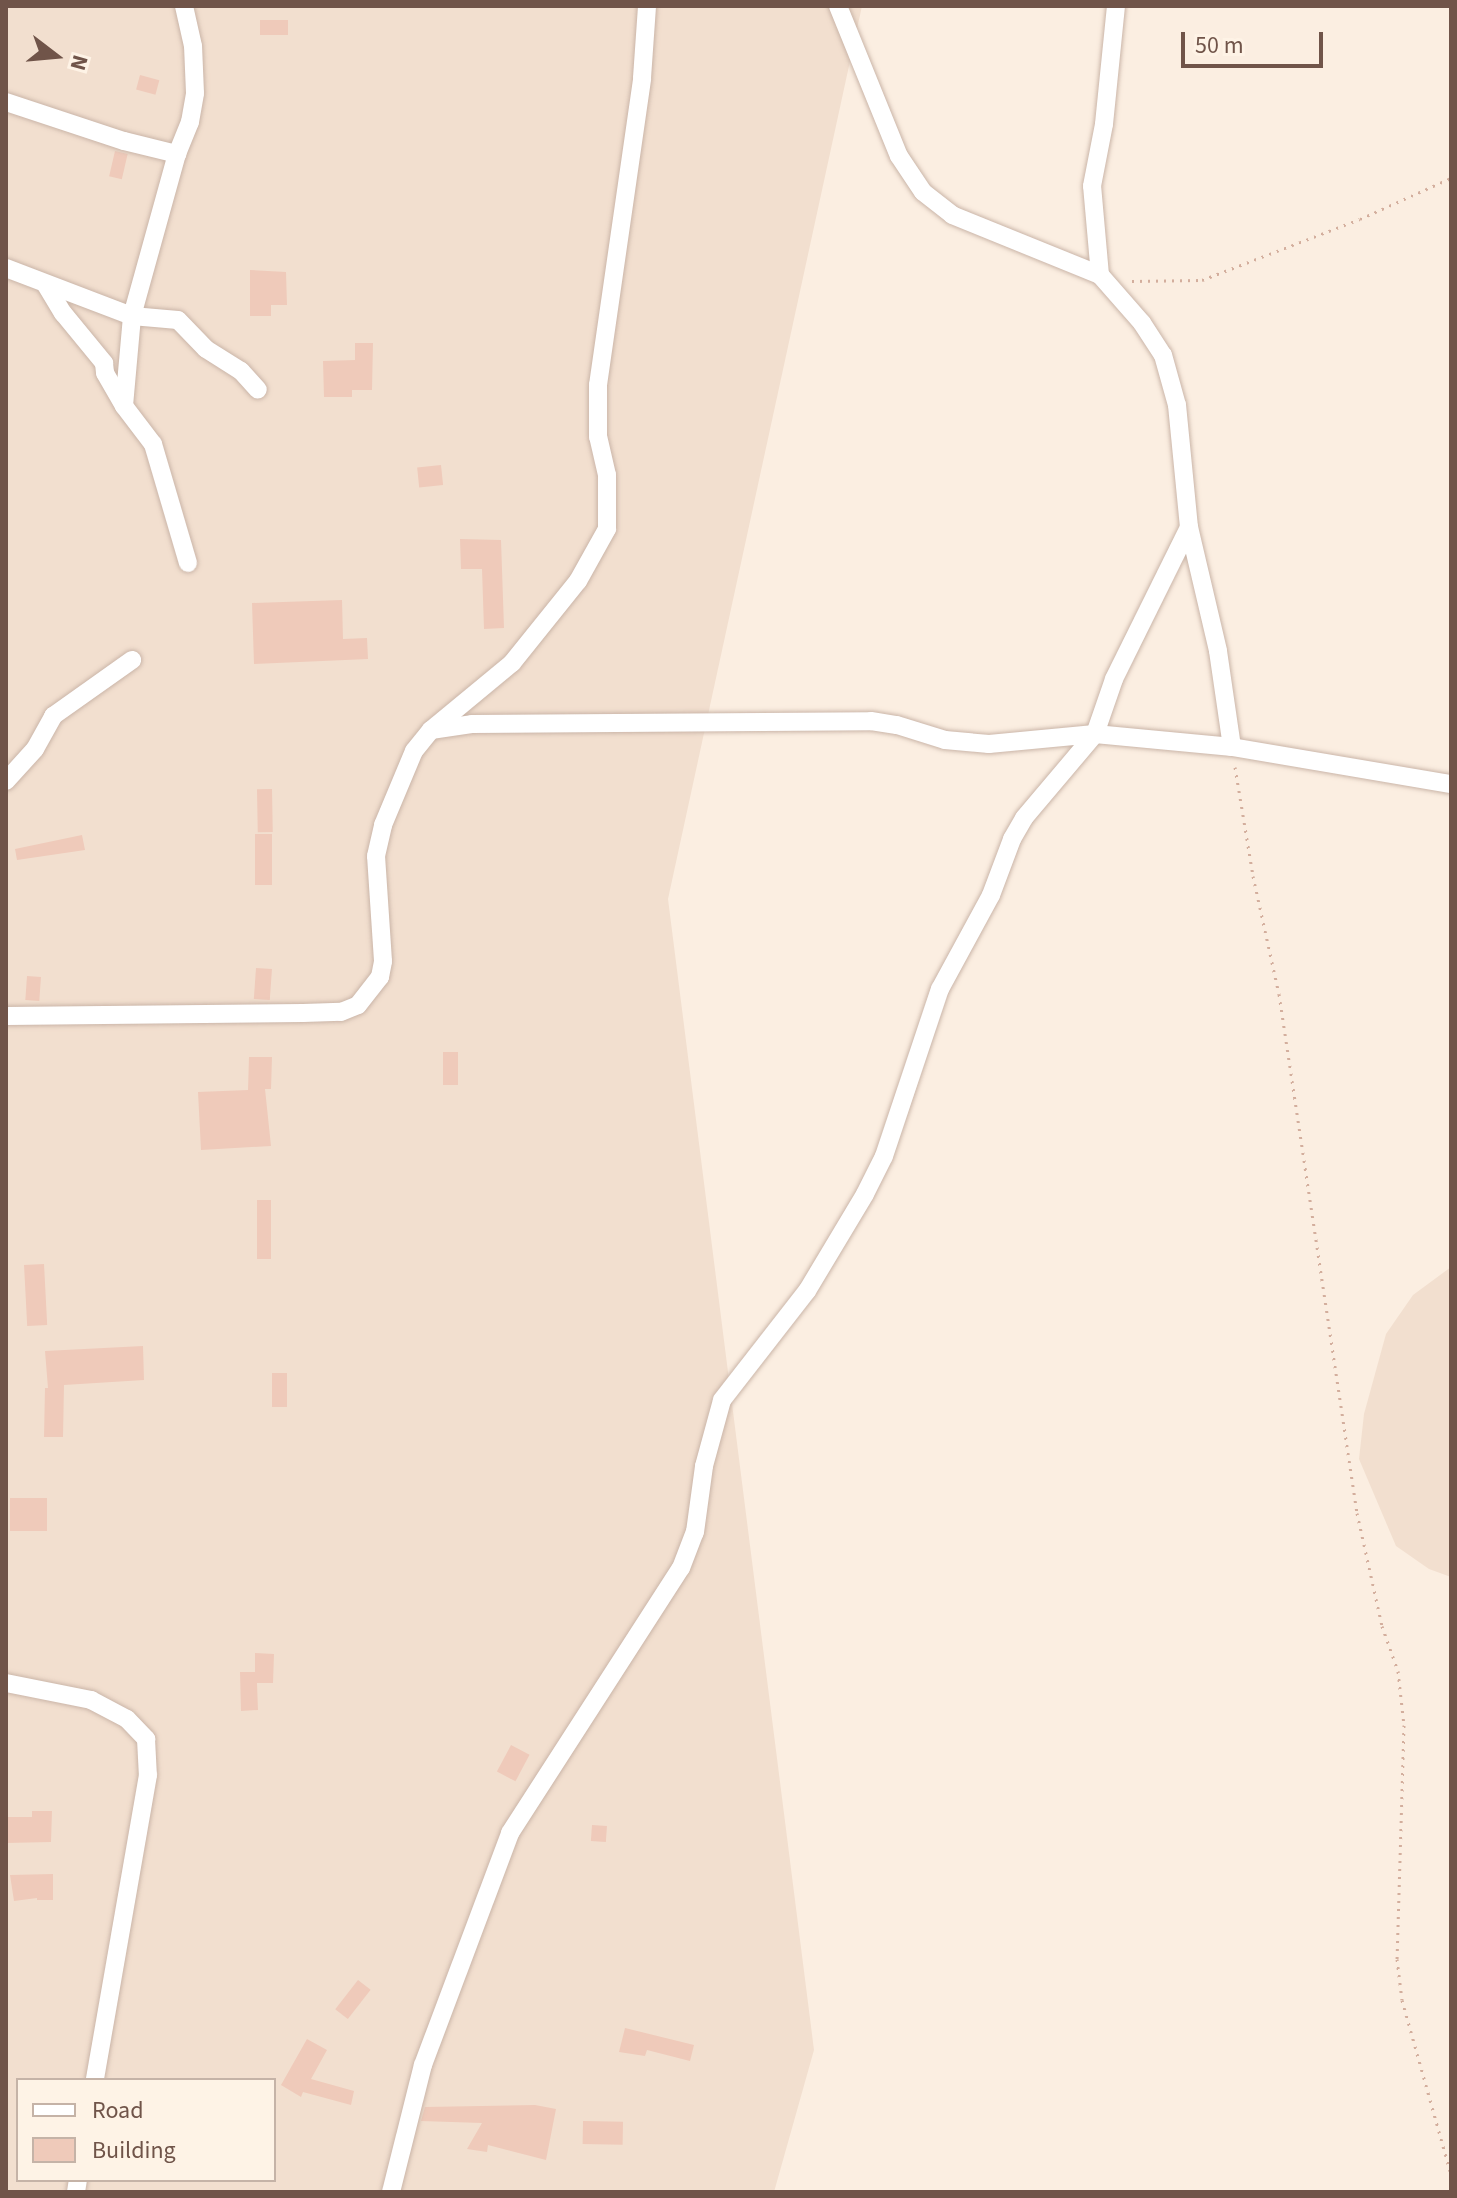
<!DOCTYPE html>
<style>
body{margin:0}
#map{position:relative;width:1457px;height:2198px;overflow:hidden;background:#fbeee1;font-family:"Source Sans 3",sans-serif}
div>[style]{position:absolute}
.residential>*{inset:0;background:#f2dfcf}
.building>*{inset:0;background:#efcaba;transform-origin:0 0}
.path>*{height:3px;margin-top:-1.5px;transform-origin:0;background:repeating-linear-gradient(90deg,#d3ae9d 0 2px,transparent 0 8px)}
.roads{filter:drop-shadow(0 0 2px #cab5a8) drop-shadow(0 0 2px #cab5a8)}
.minor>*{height:18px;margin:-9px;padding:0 9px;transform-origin:9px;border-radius:9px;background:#fff}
span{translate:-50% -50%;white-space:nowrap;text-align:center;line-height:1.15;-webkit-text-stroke:6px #fef3e6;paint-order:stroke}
.frame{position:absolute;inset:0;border:8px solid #705449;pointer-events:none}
.legend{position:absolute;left:16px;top:2078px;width:260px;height:104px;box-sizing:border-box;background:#fef3e6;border:2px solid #c5b3a7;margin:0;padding:10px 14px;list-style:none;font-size:24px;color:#705449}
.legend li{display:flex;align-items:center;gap:16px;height:40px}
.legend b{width:40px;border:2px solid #c5b3a7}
.north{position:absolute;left:16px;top:16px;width:80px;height:80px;-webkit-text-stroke:6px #fef3e6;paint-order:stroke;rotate:106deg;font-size:22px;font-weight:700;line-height:32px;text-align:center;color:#705449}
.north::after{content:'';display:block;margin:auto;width:28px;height:36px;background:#705449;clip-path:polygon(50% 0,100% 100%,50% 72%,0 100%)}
.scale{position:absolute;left:1181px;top:32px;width:142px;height:36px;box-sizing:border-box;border:4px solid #705449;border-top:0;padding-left:10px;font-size:24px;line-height:28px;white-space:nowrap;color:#705449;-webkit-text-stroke:6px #fef3e6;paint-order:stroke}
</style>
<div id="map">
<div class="residential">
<div style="clip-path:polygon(evenodd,6px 6px,862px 6px,668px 899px,814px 2050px,774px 2192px,6px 2192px,6px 6px,18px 2080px,274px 2080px,274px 2180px,18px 2180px,18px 2080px)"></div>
<div style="clip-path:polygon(1451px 1267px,1451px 1577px,1429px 1569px,1396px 1546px,1359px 1459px,1364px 1414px,1386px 1334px,1413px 1295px)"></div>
</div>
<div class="building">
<div style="left:260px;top:20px;width:28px;height:15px"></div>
<div style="left:140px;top:75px;width:20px;height:15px;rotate:15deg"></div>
<div style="left:115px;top:151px;width:13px;height:26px;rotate:13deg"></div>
<div style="clip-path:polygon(250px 270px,286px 272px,287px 305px,271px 305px,271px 316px,250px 316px)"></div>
<div style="clip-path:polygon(355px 343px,373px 343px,372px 390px,352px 390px,352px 397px,324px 397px,323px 361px,355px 360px)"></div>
<div style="left:441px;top:465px;width:20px;height:24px;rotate:84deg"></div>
<div style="clip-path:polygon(460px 539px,501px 540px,504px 628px,484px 629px,482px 569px,461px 569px)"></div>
<div style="clip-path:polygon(342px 600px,343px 639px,367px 638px,368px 659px,254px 664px,252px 603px)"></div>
<div style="left:272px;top:789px;width:43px;height:15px;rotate:89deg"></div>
<div style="left:272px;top:834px;width:51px;height:17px;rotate:90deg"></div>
<div style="clip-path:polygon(82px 835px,85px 850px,17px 860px,15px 849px)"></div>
<div style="left:256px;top:968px;width:16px;height:31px;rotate:4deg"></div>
<div style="left:27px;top:976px;width:14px;height:24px;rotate:4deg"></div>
<div style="left:443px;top:1052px;width:15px;height:33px"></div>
<div style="clip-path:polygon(249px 1057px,272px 1057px,271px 1089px,265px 1089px,271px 1146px,201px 1150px,198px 1092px,248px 1090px)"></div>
<div style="left:257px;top:1200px;width:14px;height:59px"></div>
<div style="left:44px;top:1264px;width:61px;height:20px;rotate:87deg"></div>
<div style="clip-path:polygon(143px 1346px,144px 1380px,64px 1385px,63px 1437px,44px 1437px,45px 1388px,48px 1388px,45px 1351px)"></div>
<div style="left:272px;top:1373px;width:15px;height:34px"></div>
<div style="left:10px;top:1498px;width:37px;height:33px"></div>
<div style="clip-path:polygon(255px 1653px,274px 1654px,273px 1683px,257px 1683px,258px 1710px,241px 1711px,240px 1672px,255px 1672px)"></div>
<div style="left:511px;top:1745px;width:21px;height:30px;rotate:28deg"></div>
<div style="clip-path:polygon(32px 1811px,52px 1811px,51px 1842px,6px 1843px,6px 1817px,32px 1817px)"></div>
<div style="left:592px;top:1825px;width:15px;height:16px;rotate:4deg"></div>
<div style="clip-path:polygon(53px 1874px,53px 1900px,37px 1900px,37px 1898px,14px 1901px,10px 1875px)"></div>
<div style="left:358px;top:1980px;width:16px;height:37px;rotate:38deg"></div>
<div style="clip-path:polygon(625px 2028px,694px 2045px,690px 2061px,647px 2050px,645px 2056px,619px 2052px)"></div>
<div style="clip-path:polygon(307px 2039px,327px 2050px,311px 2079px,354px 2091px,351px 2105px,303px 2092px,301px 2097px,281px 2085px)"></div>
<div style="clip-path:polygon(535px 2105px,556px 2109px,546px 2160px,488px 2145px,487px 2152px,467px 2149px,482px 2123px,421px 2121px,425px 2107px)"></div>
<div style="left:583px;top:2121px;width:40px;height:23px;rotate:1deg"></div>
</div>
<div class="path">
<div style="left:1132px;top:281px;width:70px;rotate:-0.8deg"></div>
<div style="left:1202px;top:280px;width:169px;rotate:-21.1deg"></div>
<div style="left:1360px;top:219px;width:100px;rotate:-24.3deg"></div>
<div style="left:1235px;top:767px;width:110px;rotate:80.6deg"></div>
<div style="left:1253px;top:876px;width:121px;rotate:77.6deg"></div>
<div style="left:1279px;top:994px;width:525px;rotate:81.45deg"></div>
<div style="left:1357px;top:1513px;width:116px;rotate:77.5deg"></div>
<div style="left:1382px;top:1626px;width:48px;rotate:70.4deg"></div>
<div style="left:1398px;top:1671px;width:54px;rotate:83.7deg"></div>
<div style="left:1404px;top:1725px;width:234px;rotate:91.7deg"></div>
<div style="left:1397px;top:1959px;width:41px;rotate:83deg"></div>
<div style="left:1402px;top:2000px;width:181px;rotate:74.3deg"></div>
</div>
<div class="roads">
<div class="minor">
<div style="left:838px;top:6px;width:162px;rotate:67.9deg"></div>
<div style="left:899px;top:156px;width:43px;rotate:56.3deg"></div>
<div style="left:923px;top:192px;width:37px;rotate:38deg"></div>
<div style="left:952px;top:215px;width:160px;rotate:22.1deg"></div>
<div style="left:1100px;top:275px;width:64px;rotate:48.8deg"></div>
<div style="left:1142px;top:323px;width:38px;rotate:57deg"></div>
<div style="left:1163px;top:355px;width:52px;rotate:74.4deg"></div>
<div style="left:1177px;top:405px;width:123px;rotate:84.4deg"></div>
<div style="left:1189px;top:527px;width:127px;rotate:76.8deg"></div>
<div style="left:1218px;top:651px;width:97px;rotate:81.7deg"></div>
<div style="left:6px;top:102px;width:124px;rotate:18.3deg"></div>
<div style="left:124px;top:141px;width:55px;rotate:13.8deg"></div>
<div style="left:6px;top:268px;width:135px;rotate:20.9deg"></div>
<div style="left:132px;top:316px;width:46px;rotate:5deg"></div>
<div style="left:178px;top:320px;width:40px;rotate:46deg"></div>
<div style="left:206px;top:349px;width:41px;rotate:32.2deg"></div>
<div style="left:241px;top:371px;width:25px;rotate:48deg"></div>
<div style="left:1100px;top:275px;width:89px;rotate:-95.1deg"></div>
<div style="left:1092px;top:186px;width:63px;rotate:-79deg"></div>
<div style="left:1104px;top:124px;width:119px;rotate:-84.2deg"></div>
<div style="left:46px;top:285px;width:33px;rotate:59deg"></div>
<div style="left:63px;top:313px;width:65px;rotate:50.6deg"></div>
<div style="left:104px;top:363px;width:10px;rotate:84deg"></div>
<div style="left:105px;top:373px;width:38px;rotate:60deg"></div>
<div style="left:124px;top:406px;width:48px;rotate:52.7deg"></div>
<div style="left:153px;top:444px;width:124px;rotate:73.6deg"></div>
<div style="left:124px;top:406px;width:90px;rotate:-84.9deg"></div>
<div style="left:132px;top:316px;width:168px;rotate:-74.5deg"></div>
<div style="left:177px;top:154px;width:35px;rotate:-68deg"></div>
<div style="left:190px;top:122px;width:29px;rotate:-80deg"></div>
<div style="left:195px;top:93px;width:47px;rotate:-92.4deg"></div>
<div style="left:193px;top:46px;width:41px;rotate:-102.7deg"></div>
<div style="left:431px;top:730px;width:105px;rotate:-39.6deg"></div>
<div style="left:512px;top:663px;width:105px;rotate:-51.2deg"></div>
<div style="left:578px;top:581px;width:60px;rotate:-60.9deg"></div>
<div style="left:607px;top:529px;width:54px;rotate:-90deg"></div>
<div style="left:607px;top:475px;width:39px;rotate:-103deg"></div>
<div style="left:598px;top:437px;width:52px;rotate:-90deg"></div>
<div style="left:598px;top:385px;width:310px;rotate:-81.8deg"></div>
<div style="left:642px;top:78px;width:72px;rotate:-86deg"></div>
<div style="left:6px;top:781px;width:43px;rotate:-47.8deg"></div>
<div style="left:35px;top:749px;width:38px;rotate:-61deg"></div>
<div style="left:53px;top:716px;width:97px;rotate:-35.3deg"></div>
<div style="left:6px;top:1016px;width:297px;rotate:-0.6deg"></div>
<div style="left:303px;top:1013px;width:38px;rotate:-2deg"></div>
<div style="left:341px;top:1012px;width:18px;rotate:-22deg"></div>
<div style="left:358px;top:1005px;width:36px;rotate:-52deg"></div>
<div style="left:380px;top:977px;width:16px;rotate:-79deg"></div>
<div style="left:383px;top:961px;width:105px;rotate:-93.8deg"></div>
<div style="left:376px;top:856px;width:32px;rotate:-77deg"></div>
<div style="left:383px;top:825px;width:80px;rotate:-67.3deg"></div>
<div style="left:414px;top:751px;width:27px;rotate:-51deg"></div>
<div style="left:431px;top:730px;width:41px;rotate:-8.3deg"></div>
<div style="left:472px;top:724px;width:399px;rotate:-0.4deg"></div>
<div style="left:871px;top:721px;width:26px;rotate:9deg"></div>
<div style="left:897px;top:725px;width:50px;rotate:17.4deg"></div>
<div style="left:945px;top:740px;width:44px;rotate:5.2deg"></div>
<div style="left:989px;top:744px;width:106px;rotate:-5.4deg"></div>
<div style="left:1095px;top:734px;width:138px;rotate:5.4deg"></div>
<div style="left:1232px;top:747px;width:222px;rotate:9.6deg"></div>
<div style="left:6px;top:1683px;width:87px;rotate:11.3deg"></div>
<div style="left:91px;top:1700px;width:41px;rotate:27.8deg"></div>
<div style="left:127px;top:1719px;width:28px;rotate:46deg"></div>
<div style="left:146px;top:1739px;width:36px;rotate:87deg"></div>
<div style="left:148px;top:1775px;width:310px;rotate:99.9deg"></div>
<div style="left:76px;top:2192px;width:12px;rotate:-81deg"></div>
<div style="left:391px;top:2192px;width:131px;rotate:-75.9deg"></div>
<div style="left:423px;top:2065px;width:248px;rotate:-69.4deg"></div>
<div style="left:510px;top:1833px;width:315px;rotate:-57.2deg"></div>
<div style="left:681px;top:1568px;width:39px;rotate:-69deg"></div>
<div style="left:695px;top:1532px;width:67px;rotate:-82.2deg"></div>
<div style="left:704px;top:1466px;width:68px;rotate:-74.7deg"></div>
<div style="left:722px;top:1400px;width:138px;rotate:-52.1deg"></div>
<div style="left:807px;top:1291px;width:113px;rotate:-59.1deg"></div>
<div style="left:865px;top:1194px;width:42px;rotate:-63.4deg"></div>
<div style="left:884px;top:1156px;width:176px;rotate:-71.5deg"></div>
<div style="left:940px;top:989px;width:107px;rotate:-61.5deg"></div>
<div style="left:991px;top:895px;width:60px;rotate:-69.4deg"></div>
<div style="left:1012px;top:839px;width:24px;rotate:-60deg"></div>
<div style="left:1024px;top:818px;width:110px;rotate:-49.8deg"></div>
<div style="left:1095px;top:734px;width:58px;rotate:-70.9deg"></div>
<div style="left:1114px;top:679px;width:169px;rotate:-63.7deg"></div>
</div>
</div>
<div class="frame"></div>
<ul class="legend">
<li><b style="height:10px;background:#fff"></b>Road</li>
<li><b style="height:22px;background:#efcaba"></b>Building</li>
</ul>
<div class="north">N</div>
<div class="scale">50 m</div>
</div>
